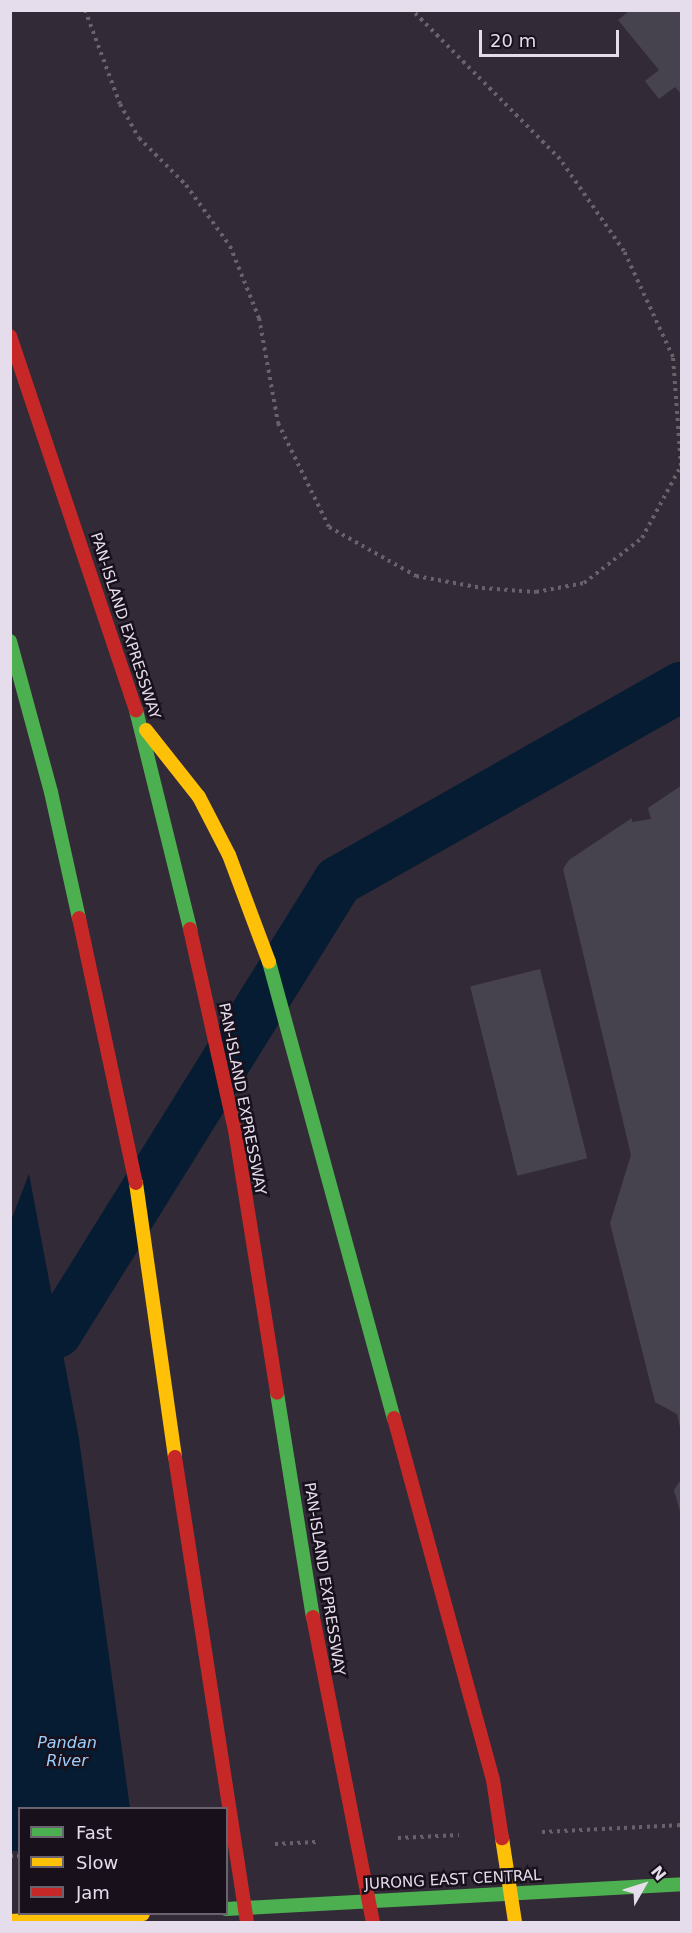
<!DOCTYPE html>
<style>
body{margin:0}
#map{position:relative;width:692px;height:1933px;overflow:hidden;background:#332a37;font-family:"DejaVu Sans",sans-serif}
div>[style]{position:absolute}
.water>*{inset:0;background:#051c32}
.pier>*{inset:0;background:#332a37}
.canal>*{height:50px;margin:-25px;padding:0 25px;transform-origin:25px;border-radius:25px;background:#051c32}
.building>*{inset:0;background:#47434e;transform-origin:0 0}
.path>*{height:4px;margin-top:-2px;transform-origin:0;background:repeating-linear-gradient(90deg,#67626b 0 3px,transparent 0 7.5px)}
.fast>*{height:14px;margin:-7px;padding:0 7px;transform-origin:7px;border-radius:7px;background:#4caf50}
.slow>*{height:14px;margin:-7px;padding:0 7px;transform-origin:7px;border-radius:7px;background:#ffc107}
.jam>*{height:14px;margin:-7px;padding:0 7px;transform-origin:7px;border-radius:7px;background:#c62828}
span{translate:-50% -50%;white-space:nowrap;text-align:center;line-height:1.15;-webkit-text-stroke:5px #18111c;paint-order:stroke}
.street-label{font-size:15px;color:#e5dcec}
.water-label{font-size:16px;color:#9ccefa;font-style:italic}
.frame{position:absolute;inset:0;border:12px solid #e5dcec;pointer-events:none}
.legend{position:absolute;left:18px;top:1807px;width:210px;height:108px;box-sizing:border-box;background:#18111c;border:2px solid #6a626f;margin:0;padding:8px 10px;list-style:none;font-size:18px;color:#e5dcec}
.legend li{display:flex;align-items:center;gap:12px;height:30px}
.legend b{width:30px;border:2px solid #6a626f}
.north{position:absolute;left:614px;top:1855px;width:60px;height:60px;-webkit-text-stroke:4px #18111c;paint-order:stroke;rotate:51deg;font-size:16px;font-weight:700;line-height:24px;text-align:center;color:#e5dcec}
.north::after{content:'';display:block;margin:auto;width:21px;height:27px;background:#e5dcec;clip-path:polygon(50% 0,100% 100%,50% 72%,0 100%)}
.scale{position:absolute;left:479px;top:30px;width:140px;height:27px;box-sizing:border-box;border:3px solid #e5dcec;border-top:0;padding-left:8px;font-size:18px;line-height:21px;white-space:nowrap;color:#e5dcec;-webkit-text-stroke:4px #18111c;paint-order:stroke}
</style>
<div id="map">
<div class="water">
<div style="clip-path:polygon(29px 1174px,79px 1439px,130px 1808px,20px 1808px,20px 1914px,11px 1922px,10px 1223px)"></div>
</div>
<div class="pier">
<div style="clip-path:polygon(11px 1851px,19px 1851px,20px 1914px,11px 1922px)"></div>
</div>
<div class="canal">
<div style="left:57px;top:1333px;width:532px;rotate:-58.13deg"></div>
<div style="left:338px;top:881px;width:395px;rotate:-29.5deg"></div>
</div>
<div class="building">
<div style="clip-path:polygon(630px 10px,682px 10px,682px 95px,675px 87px,659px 99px,645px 81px,659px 70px,618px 20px)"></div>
<div style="clip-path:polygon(682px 785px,682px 1432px,681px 1432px,677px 1414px,655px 1402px,610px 1223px,631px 1155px,563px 869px,569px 860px,632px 818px,632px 822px,651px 819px,648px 808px)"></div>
<div style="left:540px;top:969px;width:195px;height:72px;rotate:76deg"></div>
<div style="clip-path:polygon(682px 1478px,682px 1515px,681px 1515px,674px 1490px)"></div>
</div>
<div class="path">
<div style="left:85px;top:10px;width:100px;rotate:69.6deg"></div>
<div style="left:120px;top:104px;width:39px;rotate:61deg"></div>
<div style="left:139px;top:138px;width:66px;rotate:45deg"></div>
<div style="left:186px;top:185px;width:75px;rotate:54.2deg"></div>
<div style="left:230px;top:246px;width:78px;rotate:68.1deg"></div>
<div style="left:259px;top:318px;width:107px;rotate:79.7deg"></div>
<div style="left:278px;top:423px;width:116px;rotate:63.9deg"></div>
<div style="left:329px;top:527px;width:100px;rotate:29.4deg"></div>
<div style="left:416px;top:576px;width:67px;rotate:10.3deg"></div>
<div style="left:482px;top:588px;width:54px;rotate:4.2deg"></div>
<div style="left:536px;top:592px;width:49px;rotate:-10.6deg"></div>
<div style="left:584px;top:583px;width:73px;rotate:-37.8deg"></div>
<div style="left:642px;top:538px;width:82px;rotate:-61.6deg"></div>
<div style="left:681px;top:466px;width:109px;rotate:-94.2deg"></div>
<div style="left:673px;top:357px;width:117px;rotate:-114.8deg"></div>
<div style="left:624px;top:251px;width:112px;rotate:-124.8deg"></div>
<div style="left:560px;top:159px;width:210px;rotate:-134.8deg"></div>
<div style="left:542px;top:1832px;width:140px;rotate:-2.9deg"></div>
<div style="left:398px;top:1838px;width:61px;rotate:-2.8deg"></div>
<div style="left:275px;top:1844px;width:41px;rotate:-2.8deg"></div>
<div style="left:10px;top:1856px;width:10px"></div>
</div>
<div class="fast">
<div style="left:10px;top:641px;width:156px;rotate:74.8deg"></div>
<div style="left:51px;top:792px;width:129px;rotate:77.5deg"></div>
<div style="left:136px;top:710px;width:226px;rotate:76.1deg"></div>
<div style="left:269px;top:962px;width:473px;rotate:74.7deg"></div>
<div style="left:277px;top:1393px;width:227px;rotate:80.9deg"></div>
<div style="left:226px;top:1909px;width:457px;rotate:-3.1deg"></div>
</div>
<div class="slow">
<div style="left:146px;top:730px;width:85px;rotate:51.7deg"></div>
<div style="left:199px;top:797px;width:65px;rotate:62.7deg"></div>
<div style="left:229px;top:855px;width:114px;rotate:69.5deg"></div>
<div style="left:136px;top:1183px;width:277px;rotate:81.9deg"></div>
<div style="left:502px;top:1838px;width:85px;rotate:81.2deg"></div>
<div style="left:10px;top:1921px;width:133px;rotate:-3deg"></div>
</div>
<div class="jam">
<div style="left:10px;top:336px;width:395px;rotate:71.4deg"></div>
<div style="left:79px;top:918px;width:271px;rotate:77.9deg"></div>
<div style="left:190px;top:929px;width:206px;rotate:77.4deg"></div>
<div style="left:235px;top:1130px;width:266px;rotate:80.9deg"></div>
<div style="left:394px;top:1418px;width:375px;rotate:74.7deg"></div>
<div style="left:493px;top:1780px;width:59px;rotate:81.2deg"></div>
<div style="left:175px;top:1457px;width:471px;rotate:81.2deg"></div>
<div style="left:313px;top:1617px;width:311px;rotate:78.9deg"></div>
</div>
<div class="street-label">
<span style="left:125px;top:626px;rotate:72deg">PAN-ISLAND EXPRESSWAY</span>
<span style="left:242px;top:1099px;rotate:79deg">PAN-ISLAND EXPRESSWAY</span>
<span style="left:324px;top:1579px;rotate:81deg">PAN-ISLAND EXPRESSWAY</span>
<span style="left:453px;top:1880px;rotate:-3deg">JURONG EAST CENTRAL</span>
</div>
<div class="water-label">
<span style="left:67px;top:1752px">Pandan<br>River</span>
</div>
<div class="frame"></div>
<ul class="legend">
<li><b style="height:8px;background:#4caf50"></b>Fast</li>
<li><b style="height:8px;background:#ffc107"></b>Slow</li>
<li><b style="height:8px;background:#c62828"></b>Jam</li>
</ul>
<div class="north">N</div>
<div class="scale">20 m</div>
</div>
